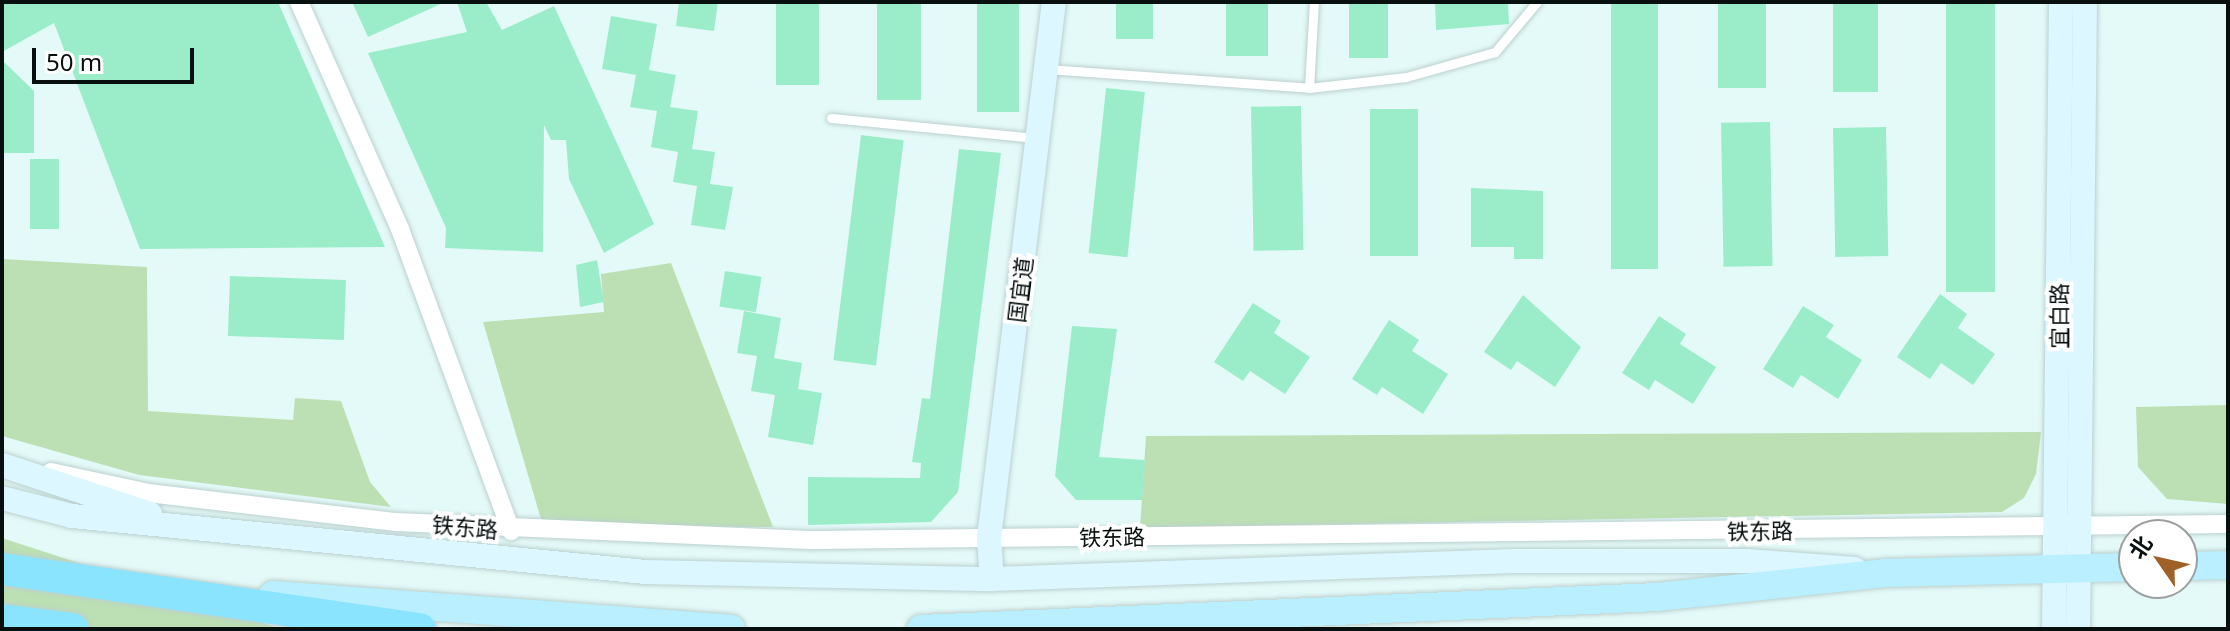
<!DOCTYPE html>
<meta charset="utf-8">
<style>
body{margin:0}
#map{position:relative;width:2230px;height:631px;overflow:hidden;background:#e4faf8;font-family:"Noto Sans","Noto Sans SC",sans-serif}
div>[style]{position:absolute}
.green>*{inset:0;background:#bce0b3}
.building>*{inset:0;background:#9bedca;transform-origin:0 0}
.roads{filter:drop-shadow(0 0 2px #bbd0cf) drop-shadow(0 0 2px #bbd0cf)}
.lane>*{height:9px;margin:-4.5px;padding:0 4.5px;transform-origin:4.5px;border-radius:4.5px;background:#fff}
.street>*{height:18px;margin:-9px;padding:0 9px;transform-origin:9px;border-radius:9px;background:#fff}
.secondary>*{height:24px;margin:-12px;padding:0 12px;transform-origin:12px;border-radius:12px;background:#dcf7ff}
.primary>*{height:28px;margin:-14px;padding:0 14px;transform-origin:14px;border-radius:14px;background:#b9effe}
.highway>*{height:32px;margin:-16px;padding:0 16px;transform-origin:16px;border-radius:16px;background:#8be4fe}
span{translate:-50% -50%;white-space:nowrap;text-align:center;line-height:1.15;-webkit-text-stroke:8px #fff;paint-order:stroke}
.street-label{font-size:22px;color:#080f0f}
.frame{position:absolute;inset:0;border:4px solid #080f0f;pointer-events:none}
.north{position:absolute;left:2118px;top:519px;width:80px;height:80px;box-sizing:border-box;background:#fff;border:2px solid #9c9f9f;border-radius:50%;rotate:304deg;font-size:22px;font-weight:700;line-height:32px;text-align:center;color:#080f0f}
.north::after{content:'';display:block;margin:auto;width:28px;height:36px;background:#9f6127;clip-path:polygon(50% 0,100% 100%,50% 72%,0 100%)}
.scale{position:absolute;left:32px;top:48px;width:162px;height:36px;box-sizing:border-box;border:4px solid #080f0f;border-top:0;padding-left:10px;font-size:24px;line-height:28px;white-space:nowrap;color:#080f0f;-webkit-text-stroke:6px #fff;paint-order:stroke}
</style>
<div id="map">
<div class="green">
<div style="clip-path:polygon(2px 259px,147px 267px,148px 411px,293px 420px,295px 398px,341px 401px,370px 482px,391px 507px,139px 475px,2px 436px)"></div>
<div style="clip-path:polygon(671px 263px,773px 527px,543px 526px,483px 322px,604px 312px,601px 274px)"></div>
<div style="clip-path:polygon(2228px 405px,2228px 504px,2167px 499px,2138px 467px,2136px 407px)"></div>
<div style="clip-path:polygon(2041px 432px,2036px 474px,2024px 498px,2002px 512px,1140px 528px,1146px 436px)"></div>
<div style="clip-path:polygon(2px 538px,281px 629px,2px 629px)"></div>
</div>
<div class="building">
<div style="clip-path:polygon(2px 2px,278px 2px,385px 247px,140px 249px,54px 23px,2px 52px)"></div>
<div style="clip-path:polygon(352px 2px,445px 2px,368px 37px)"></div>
<div style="clip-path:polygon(457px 2px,486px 2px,502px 30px,554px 6px,654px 224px,604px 253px,569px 179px,566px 140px,551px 140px,544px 125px,543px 252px,445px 248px,446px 228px,368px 53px,467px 32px)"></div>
<div style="clip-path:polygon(679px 2px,718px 2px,714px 31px,676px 26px)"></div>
<div style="left:776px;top:2px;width:43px;height:83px"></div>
<div style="left:877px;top:2px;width:44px;height:98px"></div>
<div style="left:977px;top:2px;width:42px;height:110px"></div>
<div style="left:1116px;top:2px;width:37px;height:37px"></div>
<div style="left:1226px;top:2px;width:42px;height:54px"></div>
<div style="left:1349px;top:2px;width:39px;height:56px"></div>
<div style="clip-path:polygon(1435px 2px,1508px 2px,1509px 24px,1436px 30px)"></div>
<div style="left:1611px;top:2px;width:47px;height:267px"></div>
<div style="left:1718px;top:2px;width:48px;height:86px"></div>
<div style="left:1833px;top:2px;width:45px;height:90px"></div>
<div style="left:1946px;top:2px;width:49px;height:290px"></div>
<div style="clip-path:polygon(611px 16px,657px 24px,649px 70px,676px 75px,670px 107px,698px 111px,692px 149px,715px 152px,710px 184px,733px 187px,725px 230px,691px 225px,697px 186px,673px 182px,678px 152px,651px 147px,657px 111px,630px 107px,636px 75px,602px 69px)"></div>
<div style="clip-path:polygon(2px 60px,34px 91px,34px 153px,2px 153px)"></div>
<div style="left:1106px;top:88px;width:39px;height:166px;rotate:6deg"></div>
<div style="left:1301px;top:106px;width:144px;height:50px;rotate:89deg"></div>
<div style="left:1370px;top:109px;width:48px;height:147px"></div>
<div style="left:1770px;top:122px;width:144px;height:49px;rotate:89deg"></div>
<div style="left:1886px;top:127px;width:129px;height:53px;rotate:89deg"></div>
<div style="left:861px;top:135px;width:43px;height:227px;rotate:7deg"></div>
<div style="clip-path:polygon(959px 149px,1001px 153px,958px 492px,931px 522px,808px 525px,808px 477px,920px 478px,921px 463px,912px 462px,922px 398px,930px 399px)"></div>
<div style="left:30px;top:159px;width:29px;height:70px"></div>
<div style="clip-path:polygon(1471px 188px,1543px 191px,1543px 259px,1514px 259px,1514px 247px,1471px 247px)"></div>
<div style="clip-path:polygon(597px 260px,604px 302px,580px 307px,576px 265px)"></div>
<div style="left:725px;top:271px;width:37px;height:36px;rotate:9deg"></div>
<div style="left:230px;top:276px;width:116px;height:60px;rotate:2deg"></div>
<div style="clip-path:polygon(1940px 294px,1967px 314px,1958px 328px,1995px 354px,1973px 385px,1941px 363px,1930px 379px,1897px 357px)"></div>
<div style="clip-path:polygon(1523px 295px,1581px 347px,1555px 387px,1517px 361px,1511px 370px,1484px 352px)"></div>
<div style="clip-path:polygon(1253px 303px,1281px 321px,1274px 333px,1310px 357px,1285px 394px,1250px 371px,1243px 381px,1214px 362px)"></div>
<div style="clip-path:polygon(1803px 306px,1834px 325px,1826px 337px,1862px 360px,1838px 399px,1801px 375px,1793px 388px,1763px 369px)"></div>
<div style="clip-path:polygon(744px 311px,781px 318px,774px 358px,802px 363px,798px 389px,822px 393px,813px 445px,768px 437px,775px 395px,751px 391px,757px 356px,737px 353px)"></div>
<div style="clip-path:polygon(1659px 316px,1686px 334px,1680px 344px,1716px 367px,1693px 404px,1655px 380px,1649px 390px,1622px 373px)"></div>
<div style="clip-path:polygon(1389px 320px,1419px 340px,1412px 351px,1448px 374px,1423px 414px,1382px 387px,1377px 395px,1352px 379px)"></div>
<div style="clip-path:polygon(1072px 326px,1117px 329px,1099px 457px,1145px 460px,1142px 500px,1076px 500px,1055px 476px)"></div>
</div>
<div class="roads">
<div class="lane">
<div style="left:1047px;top:69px;width:263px;rotate:4.1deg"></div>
<div style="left:1309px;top:88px;width:98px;rotate:-6.5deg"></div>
<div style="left:1406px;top:77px;width:92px;rotate:-15.7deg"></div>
<div style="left:1495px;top:52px;width:65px;rotate:-50deg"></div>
<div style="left:1309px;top:88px;width:86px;rotate:-86.7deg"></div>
<div style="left:831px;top:118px;width:206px;rotate:5.6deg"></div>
</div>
<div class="street">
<div style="left:299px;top:2px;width:248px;rotate:66deg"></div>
<div style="left:400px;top:229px;width:322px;rotate:69.8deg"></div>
<div style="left:51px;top:472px;width:99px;rotate:12.2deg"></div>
<div style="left:148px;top:493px;width:250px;rotate:6.7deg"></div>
<div style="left:396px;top:522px;width:419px;rotate:2.5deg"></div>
<div style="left:815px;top:540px;width:1413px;rotate:-0.65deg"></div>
</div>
<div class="secondary">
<div style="left:2px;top:465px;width:156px;rotate:18.3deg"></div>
<div style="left:2px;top:498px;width:72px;rotate:14.4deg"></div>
<div style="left:72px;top:516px;width:576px;rotate:5.58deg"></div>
<div style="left:645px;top:572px;width:347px;rotate:1.2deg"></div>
<div style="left:992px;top:579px;width:523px;rotate:-1.97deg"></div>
<div style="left:1515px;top:561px;width:232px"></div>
<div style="left:1747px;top:561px;width:108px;rotate:4.2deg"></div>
<div style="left:992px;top:579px;width:41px;rotate:-94.2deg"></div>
<div style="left:989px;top:538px;width:540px;rotate:-83.09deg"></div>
<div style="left:2054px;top:629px;width:627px;rotate:-89.36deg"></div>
<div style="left:2078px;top:629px;width:627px;rotate:-89.36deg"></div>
</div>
<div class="primary">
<div style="left:2182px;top:566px;width:46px;rotate:-1.2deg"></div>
<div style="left:273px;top:595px;width:459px;rotate:4.2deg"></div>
<div style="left:921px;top:629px;width:737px;rotate:-2.49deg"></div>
<div style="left:1657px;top:597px;width:229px;rotate:-6deg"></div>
<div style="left:1885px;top:573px;width:249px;rotate:-1.4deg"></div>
</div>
<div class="highway">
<div style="left:2px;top:569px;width:422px;rotate:8.2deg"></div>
<div style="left:2px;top:620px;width:71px;rotate:7.3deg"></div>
</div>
</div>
<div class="street-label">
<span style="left:1020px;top:290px;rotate:-83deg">国宜道</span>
<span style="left:2059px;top:316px;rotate:-90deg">宜白路</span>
<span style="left:465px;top:527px;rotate:5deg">铁东路</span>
<span style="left:1760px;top:531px;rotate:-1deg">铁东路</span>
<span style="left:1112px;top:537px;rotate:-1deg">铁东路</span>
</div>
<div class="frame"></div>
<div class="north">北</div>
<div class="scale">50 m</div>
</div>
